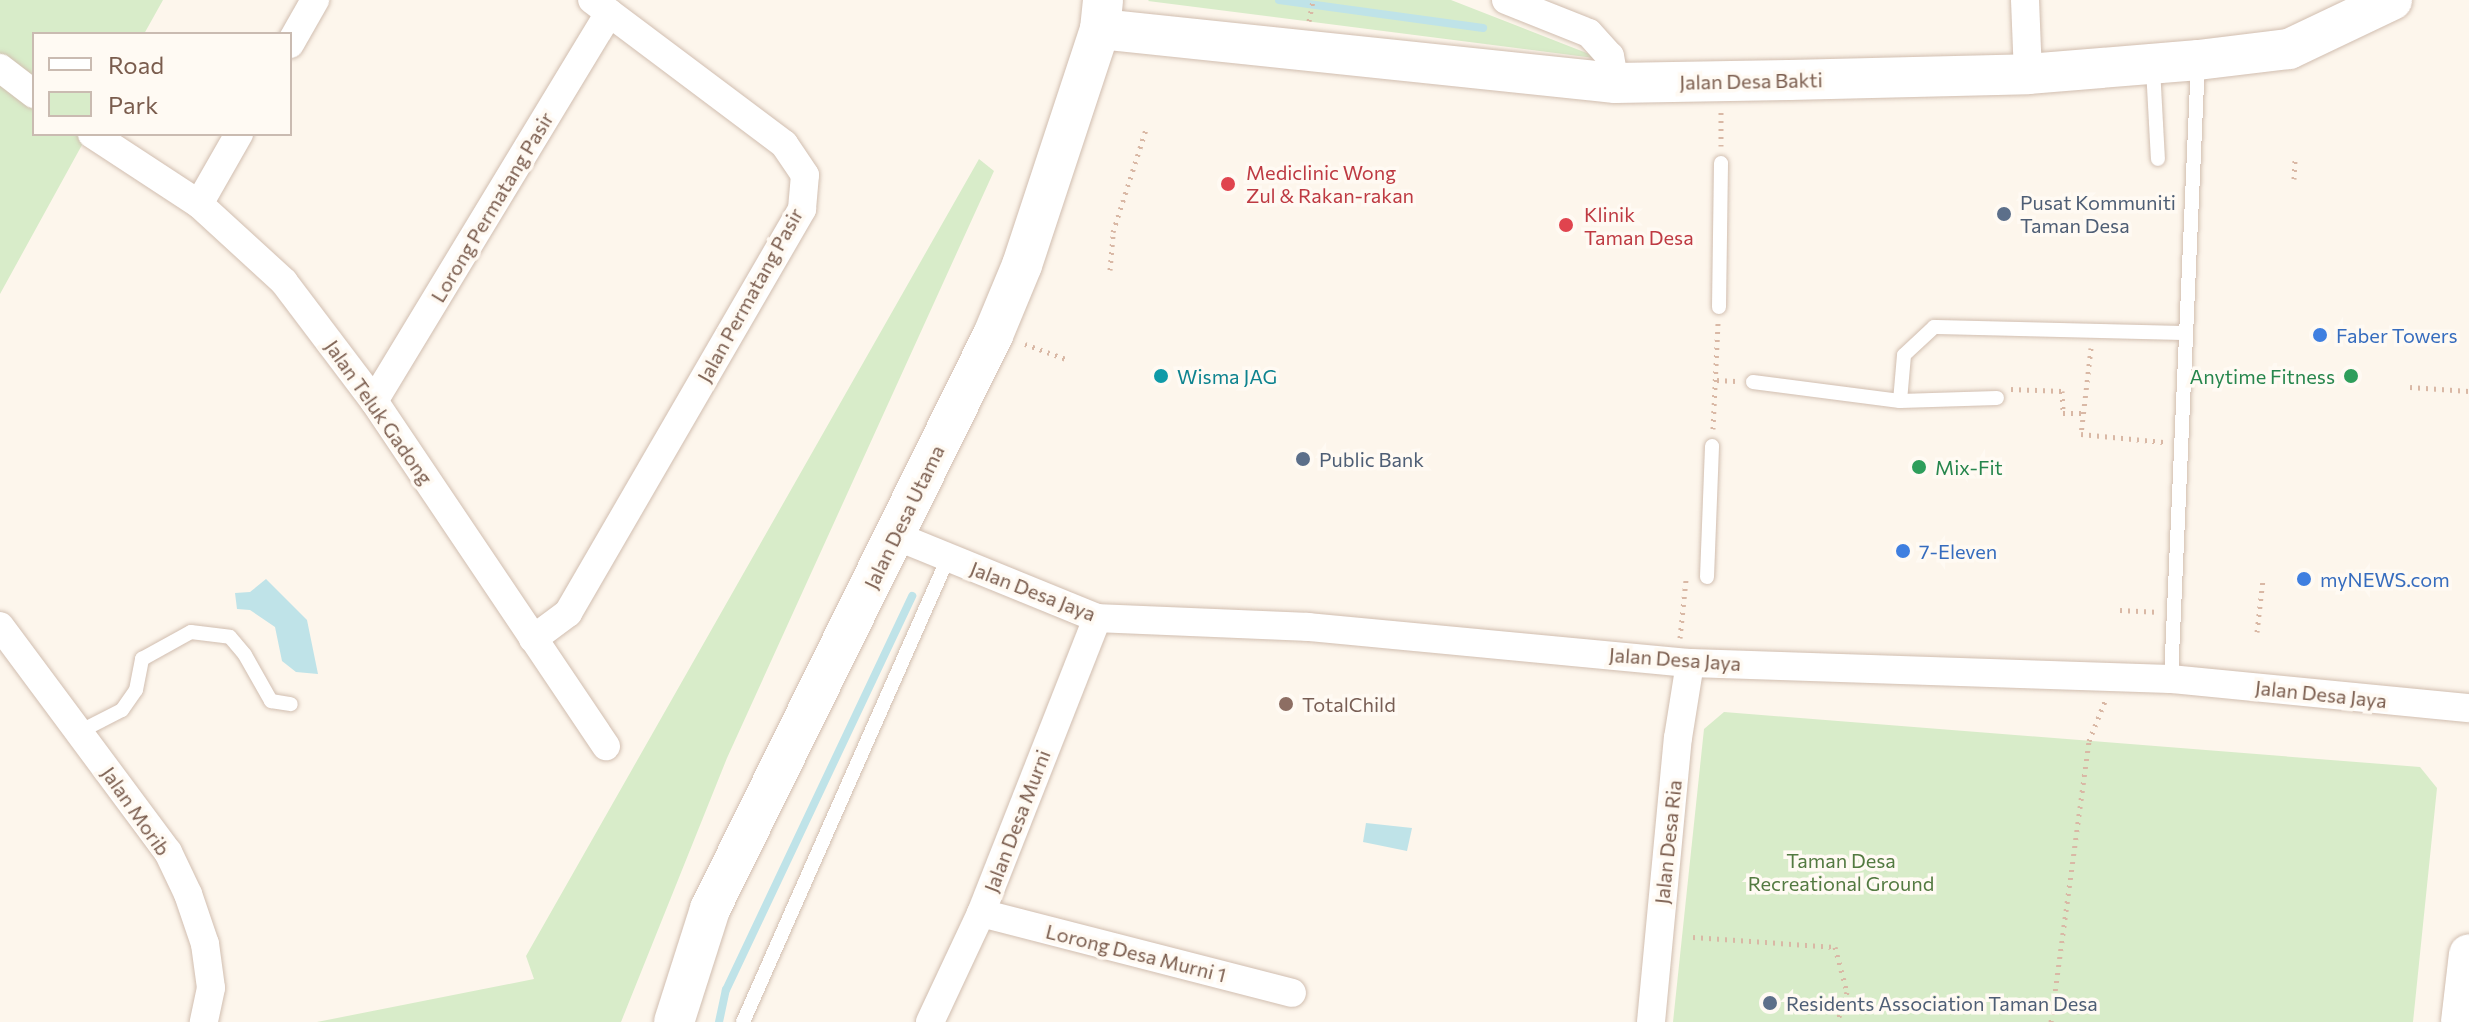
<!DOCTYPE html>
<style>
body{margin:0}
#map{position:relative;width:2469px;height:1022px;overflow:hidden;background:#fdf6ec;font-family:Commissioner,sans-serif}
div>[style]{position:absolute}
.green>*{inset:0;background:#d8ecc9}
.water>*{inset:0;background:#bfe3e8}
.stream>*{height:8px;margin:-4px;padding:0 4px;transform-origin:4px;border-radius:4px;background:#bfe3e8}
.path>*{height:5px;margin-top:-2.5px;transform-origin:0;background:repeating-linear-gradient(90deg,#d9b8a5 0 2px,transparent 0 8px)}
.roads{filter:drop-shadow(0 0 2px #d1beb0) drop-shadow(0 0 2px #d1beb0)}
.lane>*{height:14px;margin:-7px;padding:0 7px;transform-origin:7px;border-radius:7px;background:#fff}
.street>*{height:28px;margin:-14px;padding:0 14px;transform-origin:14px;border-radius:14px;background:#fff}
.secondary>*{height:40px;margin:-20px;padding:0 20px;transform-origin:20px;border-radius:20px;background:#fff}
.dots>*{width:22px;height:22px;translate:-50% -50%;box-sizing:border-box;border:4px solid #fffaf3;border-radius:50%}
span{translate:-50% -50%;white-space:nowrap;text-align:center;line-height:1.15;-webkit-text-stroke:7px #fffaf3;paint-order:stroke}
.street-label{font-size:20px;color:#7a5c4d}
.health-label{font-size:20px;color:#be3a42}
.left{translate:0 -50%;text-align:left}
.service-label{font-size:20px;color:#4e5e75}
.shop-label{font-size:20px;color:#366cbe}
.culture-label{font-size:20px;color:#0d838f}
.leisure-label{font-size:20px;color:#27864d}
.right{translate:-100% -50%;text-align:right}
.education-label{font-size:20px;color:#785e54}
.park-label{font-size:20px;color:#537a41}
.legend{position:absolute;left:32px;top:32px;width:260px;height:104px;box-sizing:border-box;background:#fffaf3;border:2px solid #cabbb1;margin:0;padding:10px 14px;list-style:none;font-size:24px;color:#7a5c4d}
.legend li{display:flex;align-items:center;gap:16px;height:40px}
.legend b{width:40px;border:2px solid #cabbb1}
</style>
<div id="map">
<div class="green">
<div style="clip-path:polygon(0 0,163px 0,144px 34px,34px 34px,34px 134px,88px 134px,0 294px)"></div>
<div style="clip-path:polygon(1451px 0,1602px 59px,1148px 1px,1149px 0)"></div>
<div style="clip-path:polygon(979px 159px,994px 171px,727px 758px,621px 1022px,317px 1022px,534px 979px,526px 956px)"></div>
<div style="clip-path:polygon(1724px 712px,2420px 767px,2437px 788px,2413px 1022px,1673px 1022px,1704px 729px)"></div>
</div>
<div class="water">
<div style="clip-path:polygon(266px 579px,307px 620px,318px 674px,296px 672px,282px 661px,275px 627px,250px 610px,237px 609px,235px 593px,250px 592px)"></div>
<div style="clip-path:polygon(1366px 823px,1412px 828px,1407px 851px,1363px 842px)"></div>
</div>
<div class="stream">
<div style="left:1279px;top:0;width:206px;rotate:7.8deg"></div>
<div style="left:719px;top:1022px;width:33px;rotate:-78deg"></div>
<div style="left:726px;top:990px;width:436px;rotate:-64.7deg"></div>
</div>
<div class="path">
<div style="left:1309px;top:21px;width:21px;rotate:-79deg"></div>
<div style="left:1721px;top:146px;width:34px;rotate:-90deg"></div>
<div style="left:2294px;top:179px;width:21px;rotate:-87deg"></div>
<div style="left:1110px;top:270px;width:38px;rotate:-85deg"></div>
<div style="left:1113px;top:232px;width:111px;rotate:-72.2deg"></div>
<div style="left:1025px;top:344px;width:44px;rotate:20.1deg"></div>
<div style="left:2091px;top:348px;width:87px;rotate:96.6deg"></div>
<div style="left:2081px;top:434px;width:83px;rotate:5.5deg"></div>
<div style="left:1717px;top:380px;width:19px;rotate:3deg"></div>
<div style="left:2410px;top:387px;width:59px;rotate:3.9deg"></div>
<div style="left:2011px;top:389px;width:51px;rotate:2.2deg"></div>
<div style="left:2062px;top:391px;width:22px;rotate:87deg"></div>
<div style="left:2063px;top:413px;width:22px"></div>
<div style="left:1713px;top:429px;width:106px;rotate:-87.3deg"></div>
<div style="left:2120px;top:610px;width:35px;rotate:3deg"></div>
<div style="left:2257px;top:632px;width:53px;rotate:-83.5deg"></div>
<div style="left:1680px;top:638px;width:58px;rotate:-84.1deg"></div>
<div style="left:1693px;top:937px;width:142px;rotate:4deg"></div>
<div style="left:1835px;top:947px;width:47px;rotate:75.1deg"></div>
<div style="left:1847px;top:992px;width:32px;rotate:108deg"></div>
<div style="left:2051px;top:1022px;width:284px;rotate:-82.3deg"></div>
<div style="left:2089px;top:741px;width:43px;rotate:-68.2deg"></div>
</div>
<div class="roads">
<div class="lane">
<div style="left:2153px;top:68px;width:91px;rotate:86.9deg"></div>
<div style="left:1719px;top:307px;width:144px;rotate:-89.2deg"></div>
<div style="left:1753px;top:382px;width:148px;rotate:7.4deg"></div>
<div style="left:1900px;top:401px;width:97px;rotate:-1.8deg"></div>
<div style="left:1900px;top:401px;width:46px;rotate:-85deg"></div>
<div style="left:1904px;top:355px;width:41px;rotate:-43deg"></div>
<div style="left:1934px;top:327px;width:252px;rotate:1.4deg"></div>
<div style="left:1707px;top:577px;width:131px;rotate:-87.8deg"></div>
<div style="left:2171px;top:679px;width:619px;rotate:-87.5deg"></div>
<div style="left:79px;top:732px;width:48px;rotate:-27.1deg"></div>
<div style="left:122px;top:710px;width:24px;rotate:-55deg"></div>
<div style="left:136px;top:690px;width:32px;rotate:-79deg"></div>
<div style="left:142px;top:659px;width:56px;rotate:-28.9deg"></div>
<div style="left:191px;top:632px;width:39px;rotate:7deg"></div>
<div style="left:230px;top:637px;width:23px;rotate:50deg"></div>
<div style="left:245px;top:655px;width:53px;rotate:60.5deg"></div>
<div style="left:271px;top:701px;width:20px;rotate:9deg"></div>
<div style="left:743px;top:1022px;width:507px;rotate:-66.16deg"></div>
</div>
<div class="street">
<div style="left:1506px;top:0;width:89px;rotate:21.7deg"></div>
<div style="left:1589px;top:33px;width:31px;rotate:48deg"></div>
<div style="left:1610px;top:56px;width:27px;rotate:80deg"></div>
<div style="left:2025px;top:0;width:74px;rotate:87.7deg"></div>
<div style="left:290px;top:44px;width:51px;rotate:-60.4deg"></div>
<div style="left:0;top:68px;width:43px;rotate:37.4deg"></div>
<div style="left:92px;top:134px;width:128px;rotate:33.2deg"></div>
<div style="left:199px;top:204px;width:115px;rotate:42.5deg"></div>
<div style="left:284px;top:282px;width:149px;rotate:52.9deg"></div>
<div style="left:374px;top:401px;width:416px;rotate:56.1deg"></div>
<div style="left:199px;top:204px;width:81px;rotate:-60.3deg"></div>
<div style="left:374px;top:401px;width:454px;rotate:-58.8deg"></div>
<div style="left:896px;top:536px;width:217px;rotate:22.2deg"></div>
<div style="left:1097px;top:618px;width:211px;rotate:2.4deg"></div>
<div style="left:1308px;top:627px;width:384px;rotate:5.4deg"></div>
<div style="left:1690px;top:663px;width:481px;rotate:1.9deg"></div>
<div style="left:2171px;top:679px;width:299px;rotate:5.6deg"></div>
<div style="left:0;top:626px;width:282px;rotate:53.4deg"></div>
<div style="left:168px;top:852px;width:47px;rotate:64.5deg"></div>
<div style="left:188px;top:894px;width:53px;rotate:71.2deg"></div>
<div style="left:205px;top:944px;width:44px;rotate:82.2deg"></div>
<div style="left:211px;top:988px;width:35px;rotate:102deg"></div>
<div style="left:533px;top:639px;width:44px;rotate:-36.6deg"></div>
<div style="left:568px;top:613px;width:467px;rotate:-59.9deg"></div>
<div style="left:802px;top:209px;width:34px;rotate:-85deg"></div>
<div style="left:805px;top:175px;width:37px;rotate:-124deg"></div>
<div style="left:784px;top:144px;width:240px;rotate:-143.1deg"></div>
<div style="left:981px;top:913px;width:321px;rotate:14.4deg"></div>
<div style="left:930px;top:1022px;width:120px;rotate:-64.9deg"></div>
<div style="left:981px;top:913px;width:317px;rotate:-68.5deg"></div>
<div style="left:1651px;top:1022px;width:285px;rotate:-84.6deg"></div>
<div style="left:1678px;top:738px;width:76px;rotate:-80.9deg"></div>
</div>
<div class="secondary">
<div style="left:1100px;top:29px;width:518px;rotate:5.99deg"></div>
<div style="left:1615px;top:83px;width:174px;rotate:-1deg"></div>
<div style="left:1789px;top:80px;width:239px;rotate:-1.4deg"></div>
<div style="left:2028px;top:74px;width:171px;rotate:-4.7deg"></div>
<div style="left:2198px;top:60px;width:92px;rotate:-6.9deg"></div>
<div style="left:2289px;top:49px;width:114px;rotate:-25.4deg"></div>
<div style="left:674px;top:1022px;width:119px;rotate:-72.3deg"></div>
<div style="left:710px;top:909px;width:640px;rotate:-63.76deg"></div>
<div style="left:993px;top:335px;width:76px;rotate:-67.5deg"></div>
<div style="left:1022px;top:265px;width:249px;rotate:-71.7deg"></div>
<div style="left:1100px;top:29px;width:29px;rotate:-84deg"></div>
<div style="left:2461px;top:1022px;width:68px;rotate:-83.3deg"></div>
</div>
</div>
<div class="dots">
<div style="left:1228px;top:184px;background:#e0444e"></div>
<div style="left:2004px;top:214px;background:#5c6f8a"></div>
<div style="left:1566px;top:225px;background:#e0444e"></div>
<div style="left:2320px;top:335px;background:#3f7fe0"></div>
<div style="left:1161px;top:376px;background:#0f9aa8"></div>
<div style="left:2351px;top:376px;background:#2e9e5b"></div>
<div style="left:1303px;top:459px;background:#5c6f8a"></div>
<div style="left:1919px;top:467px;background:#2e9e5b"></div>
<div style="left:1903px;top:551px;background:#3f7fe0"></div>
<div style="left:2304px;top:579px;background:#3f7fe0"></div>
<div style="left:1286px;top:704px;background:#8d6e63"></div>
<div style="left:1770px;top:1003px;background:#5c6f8a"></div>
</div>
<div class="street-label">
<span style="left:1751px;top:81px;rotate:-1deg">Jalan Desa Bakti</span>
<span style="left:492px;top:207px;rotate:-59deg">Lorong Permatang Pasir</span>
<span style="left:750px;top:295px;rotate:-61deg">Jalan Permatang Pasir</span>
<span style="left:379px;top:412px;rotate:55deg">Jalan Teluk Gadong</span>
<span style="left:904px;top:517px;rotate:-64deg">Jalan Desa Utama</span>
<span style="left:1033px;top:591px;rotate:21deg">Jalan Desa Jaya</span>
<span style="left:1675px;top:659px;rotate:4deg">Jalan Desa Jaya</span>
<span style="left:2321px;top:694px;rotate:6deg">Jalan Desa Jaya</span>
<span style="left:136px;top:811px;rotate:55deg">Jalan Morib</span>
<span style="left:1017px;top:821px;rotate:-69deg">Jalan Desa Murni</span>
<span style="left:1668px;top:842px;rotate:-84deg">Jalan Desa Ria</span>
<span style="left:1136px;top:953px;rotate:14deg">Lorong Desa Murni 1</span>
</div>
<div class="health-label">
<span class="left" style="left:1246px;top:184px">Mediclinic Wong<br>Zul &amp; Rakan-rakan</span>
<span class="left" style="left:1584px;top:226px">Klinik<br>Taman Desa</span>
</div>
<div class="service-label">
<span class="left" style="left:2020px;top:214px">Pusat Kommuniti<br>Taman Desa</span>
<span class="left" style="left:1319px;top:459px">Public Bank</span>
<span class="left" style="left:1786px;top:1003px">Residents Association Taman Desa</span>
</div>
<div class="shop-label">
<span class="left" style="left:2336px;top:335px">Faber Towers</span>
<span class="left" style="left:1919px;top:551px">7-Eleven</span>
<span class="left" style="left:2320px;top:579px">myNEWS.com</span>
</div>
<div class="culture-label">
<span class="left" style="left:1177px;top:376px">Wisma JAG</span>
</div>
<div class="leisure-label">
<span class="right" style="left:2335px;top:376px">Anytime Fitness</span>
<span class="left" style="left:1935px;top:467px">Mix-Fit</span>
</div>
<div class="education-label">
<span class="left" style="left:1302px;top:704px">TotalChild</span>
</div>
<div class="park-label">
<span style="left:1841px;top:872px">Taman Desa<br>Recreational Ground</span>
</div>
<ul class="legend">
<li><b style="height:10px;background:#fff"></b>Road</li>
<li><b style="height:22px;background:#d8ecc9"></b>Park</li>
</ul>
</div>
